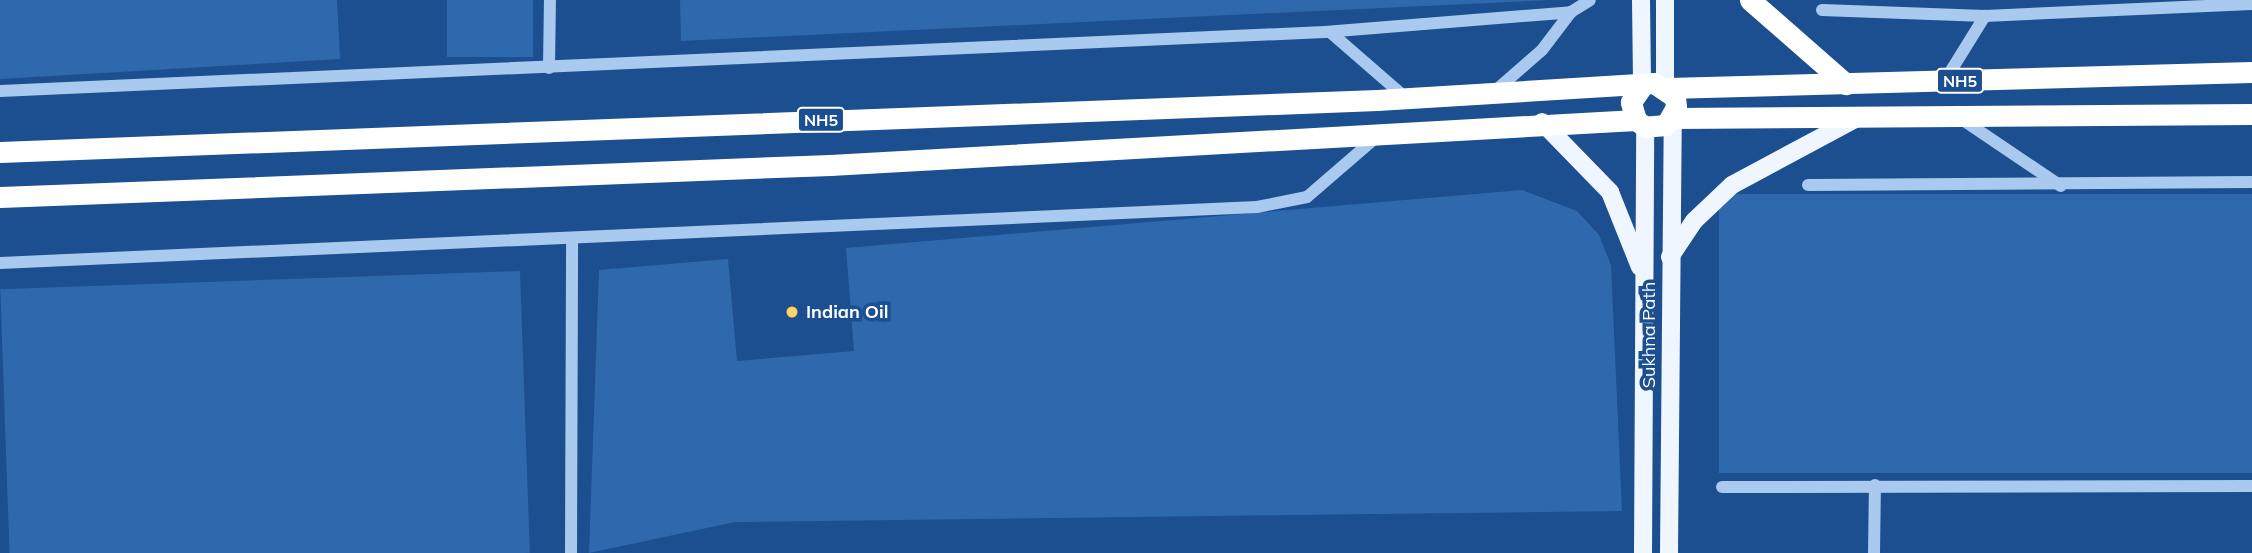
<!DOCTYPE html>
<style>
body{margin:0}
#map{position:relative;width:2252px;height:553px;overflow:hidden;background:#1b4f8f;font-family:Mulish,sans-serif}
div>[style]{position:absolute}
.green>*{inset:0;background:#2e69ad;transform-origin:0 0}
.minor>*{height:12px;margin:-6px;padding:0 6px;transform-origin:6px;border-radius:6px;background:#a9c9ee}
.major>*{height:18px;margin:-9px;padding:0 9px;transform-origin:9px;border-radius:9px;background:#f0f6ff}
.highway>*{height:21px;margin:-10.5px;padding:0 10.5px;transform-origin:10.5px;border-radius:10.5px;background:#fff}
.dots>*{width:19px;height:19px;translate:-50% -50%;box-sizing:border-box;border:4px solid #1b4f8f;border-radius:50%}
span{translate:-50% -50%;white-space:nowrap;text-align:center;line-height:1.15;-webkit-text-stroke:7px #1b4f8f;paint-order:stroke}
.shield-label span{padding:2px 5px;background:#1b4f8f;border:2px solid;border-radius:5px;-webkit-text-stroke-width:0}
.shield-label{font-size:16px;color:#fff;font-weight:700}
.poi-label{font-size:18px;color:#fff;font-weight:700}
.left{translate:0 -50%;text-align:left}
.street-label{font-size:18px;color:#fff}
</style>
<div id="map">
<div class="green">
<div style="clip-path:polygon(0 0,337px 0,340px 59px,0 79px)"></div>
<div style="left:447px;top:0;width:86px;height:57px"></div>
<div style="clip-path:polygon(680px 0,1550px 0,681px 41px)"></div>
<div style="clip-path:polygon(1522px 190px,1577px 211px,1599px 235px,1611px 265px,1622px 511px,735px 522px,589px 553px,599px 270px,728px 259px,737px 361px,854px 351px,846px 248px)"></div>
<div style="left:2252px;top:194px;width:279px;height:533px;rotate:90deg"></div>
<div style="left:520px;top:271px;width:282px;height:520px;rotate:88deg"></div>
</div>
<div class="minor">
<div style="left:1822px;top:10px;width:163px;rotate:2.1deg"></div>
<div style="left:1985px;top:16px;width:267px;rotate:-2.6deg"></div>
<div style="left:1330px;top:32px;width:101px;rotate:41deg"></div>
<div style="left:549px;top:68px;width:68px;rotate:-89.2deg"></div>
<div style="left:1944px;top:82px;width:78px;rotate:-58.2deg"></div>
<div style="left:0;top:91px;width:1326px;rotate:-2.55deg"></div>
<div style="left:1325px;top:32px;width:247px;rotate:-4.6deg"></div>
<div style="left:1571px;top:12px;width:22px;rotate:-32deg"></div>
<div style="left:1495px;top:91px;width:62px;rotate:-41.1deg"></div>
<div style="left:1542px;top:50px;width:48px;rotate:-52.7deg"></div>
<div style="left:1963px;top:120px;width:118px;rotate:34deg"></div>
<div style="left:1808px;top:185px;width:444px;rotate:-0.4deg"></div>
<div style="left:0;top:263px;width:1258px;rotate:-2.55deg"></div>
<div style="left:1257px;top:207px;width:51px;rotate:-11.3deg"></div>
<div style="left:1307px;top:197px;width:96px;rotate:-40.8deg"></div>
<div style="left:1722px;top:487px;width:530px;rotate:-0.11deg"></div>
<div style="left:571px;top:553px;width:310px;rotate:-89.8deg"></div>
<div style="left:1874px;top:553px;width:68px;rotate:-89.2deg"></div>
</div>
<div class="major">
<div style="left:1641px;top:0;width:86px;rotate:89.3deg"></div>
<div style="left:1665px;top:0;width:86px;rotate:90deg"></div>
<div style="left:1542px;top:122px;width:98px;rotate:45.8deg"></div>
<div style="left:1610px;top:192px;width:81px;rotate:68.2deg"></div>
<div style="left:1670px;top:257px;width:43px;rotate:-56.3deg"></div>
<div style="left:1694px;top:221px;width:52px;rotate:-43.5deg"></div>
<div style="left:1732px;top:185px;width:140px;rotate:-28.2deg"></div>
<div style="left:1643px;top:553px;width:426px;rotate:-89.7deg"></div>
<div style="left:1669px;top:553px;width:435px;rotate:-89.5deg"></div>
</div>
<div class="highway">
<div style="left:1750px;top:0;width:128px;rotate:41.2deg"></div>
<div style="left:1668px;top:88px;width:584px;rotate:-1.57deg"></div>
<div style="left:1673px;top:118px;width:579px;rotate:-0.4deg"></div>
<div style="left:0;top:152px;width:1378px;rotate:-2.16deg"></div>
<div style="left:1377px;top:100px;width:278px;rotate:-3.5deg"></div>
<div style="left:1654px;top:83px;width:25px;rotate:34deg"></div>
<div style="left:1675px;top:97px;width:10px;rotate:84deg"></div>
<div style="left:1676px;top:107px;width:21px;rotate:119deg"></div>
<div style="left:1666px;top:125px;width:21px;rotate:175deg"></div>
<div style="left:1645px;top:127px;width:11px;rotate:-142deg"></div>
<div style="left:1636px;top:120px;width:19px;rotate:-106deg"></div>
<div style="left:1631px;top:102px;width:19px;rotate:-55deg"></div>
<div style="left:0;top:197px;width:831px;rotate:-2.21deg"></div>
<div style="left:830px;top:165px;width:807px;rotate:-3.2deg"></div>
</div>
<div class="dots">
<div style="left:792px;top:312px;background:#ffd166"></div>
</div>
<div class="shield-label">
<span style="left:1960px;top:81px">NH5</span>
<span style="left:821px;top:120px">NH5</span>
</div>
<div class="poi-label">
<span class="left" style="left:806px;top:312px">Indian Oil</span>
</div>
<div class="street-label">
<span style="left:1649px;top:335px;rotate:-90deg">Sukhna Path</span>
</div>
</div>
